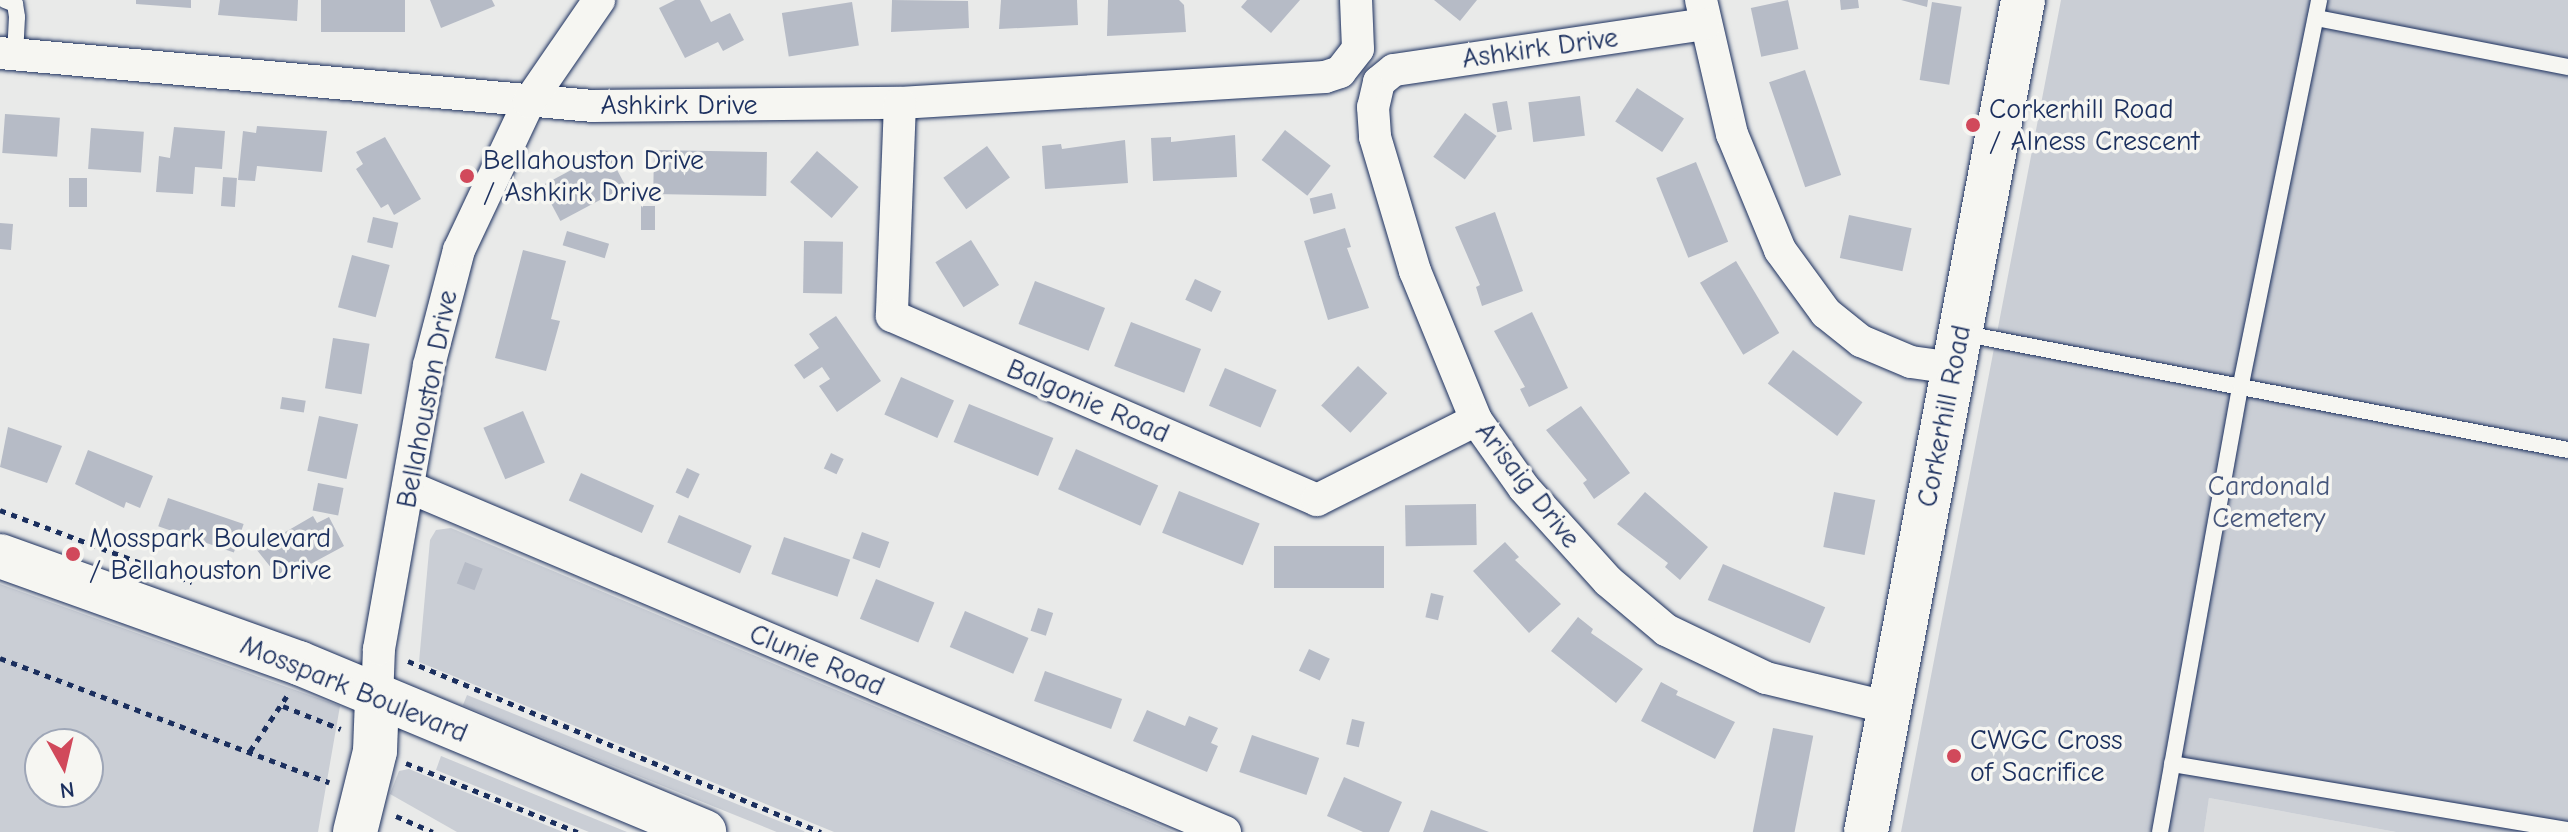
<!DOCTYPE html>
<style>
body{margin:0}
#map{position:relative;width:2568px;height:832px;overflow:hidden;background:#e9eae9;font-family:"Comic Neue",sans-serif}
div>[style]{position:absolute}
.built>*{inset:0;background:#dadcde}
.green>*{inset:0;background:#caced5;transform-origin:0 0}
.building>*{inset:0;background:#b6bbc6;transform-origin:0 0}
.path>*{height:5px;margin-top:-2.5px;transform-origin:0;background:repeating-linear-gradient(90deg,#1b2f5e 0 6px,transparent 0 12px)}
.roads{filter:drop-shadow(0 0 2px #1b2f5e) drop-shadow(0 0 2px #1b2f5e)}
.lane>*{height:16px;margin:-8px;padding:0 8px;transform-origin:8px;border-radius:8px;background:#f6f6f2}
.street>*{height:32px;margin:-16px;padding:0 16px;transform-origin:16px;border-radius:16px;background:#f6f6f2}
.secondary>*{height:44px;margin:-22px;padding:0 22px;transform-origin:22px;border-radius:22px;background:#f6f6f2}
.dots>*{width:22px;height:22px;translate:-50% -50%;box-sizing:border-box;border:4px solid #f6f6f2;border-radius:50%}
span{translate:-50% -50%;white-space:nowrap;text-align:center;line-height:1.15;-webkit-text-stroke:7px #f6f6f2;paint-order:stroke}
.street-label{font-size:28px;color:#1b2f5e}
.poi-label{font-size:28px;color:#1b2f5e}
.left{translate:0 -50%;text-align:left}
.park-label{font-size:28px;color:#47577c}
.north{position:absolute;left:24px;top:728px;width:80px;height:80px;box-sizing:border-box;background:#f6f6f2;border:2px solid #9ea6b7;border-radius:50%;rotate:172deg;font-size:22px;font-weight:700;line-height:32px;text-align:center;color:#1b2f5e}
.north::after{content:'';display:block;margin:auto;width:28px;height:36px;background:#d1495b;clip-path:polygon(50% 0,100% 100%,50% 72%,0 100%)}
</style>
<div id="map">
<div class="built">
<div style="clip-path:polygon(2209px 798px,2396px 832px,2204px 832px)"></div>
</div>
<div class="green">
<div style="clip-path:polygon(2061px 0,2568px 0,2568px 832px,2396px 832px,2209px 798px,2204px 832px,1901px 832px)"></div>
<div style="clip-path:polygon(451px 528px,1174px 832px,834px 832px,419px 662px,430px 540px,436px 530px)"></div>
<div style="clip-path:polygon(evenodd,0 584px,340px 706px,318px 832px,0 832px,0 584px,40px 744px,88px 744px,88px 792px,40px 792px,40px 744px)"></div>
<div style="left:467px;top:695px;width:364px;height:11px;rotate:22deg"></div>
<div style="clip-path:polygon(441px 756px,627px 832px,589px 832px,436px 770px)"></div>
<div style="clip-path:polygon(409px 769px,563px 832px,457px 832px,390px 794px,399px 771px)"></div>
</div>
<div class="building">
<div style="clip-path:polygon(136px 0,191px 0,191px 8px,136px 4px)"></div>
<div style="clip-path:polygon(220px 0,298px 0,297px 21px,218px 15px)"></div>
<div style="left:321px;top:0;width:84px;height:32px"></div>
<div style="clip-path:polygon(430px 0,492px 0,495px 6px,441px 28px)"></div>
<div style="clip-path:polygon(675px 0,700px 0,711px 22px,730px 13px,744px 40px,723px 51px,718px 42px,685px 58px,659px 8px)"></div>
<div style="clip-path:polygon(892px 0,968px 1px,969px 28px,891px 32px)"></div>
<div style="clip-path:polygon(1001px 0,1077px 0,1078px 25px,999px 29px)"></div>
<div style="clip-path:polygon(1108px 0,1179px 0,1184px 5px,1186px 32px,1107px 36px)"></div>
<div style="clip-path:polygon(1247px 0,1300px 0,1271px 33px,1241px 7px)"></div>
<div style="clip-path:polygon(1434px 0,1477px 0,1460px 21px)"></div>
<div style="left:1788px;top:0;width:50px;height:38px;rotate:78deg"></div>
<div style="clip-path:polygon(1840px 0,1858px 0,1859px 8px,1841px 10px)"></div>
<div style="clip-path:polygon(1901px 0,1928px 0,1927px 7px)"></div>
<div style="left:852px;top:2px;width:44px;height:71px;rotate:81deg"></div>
<div style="left:1932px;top:2px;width:30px;height:79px;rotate:9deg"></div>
<div style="left:1805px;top:70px;width:111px;height:38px;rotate:71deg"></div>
<div style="left:1637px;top:88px;width:56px;height:40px;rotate:33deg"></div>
<div style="left:1580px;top:96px;width:40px;height:52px;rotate:83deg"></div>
<div style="left:1507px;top:101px;width:29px;height:15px;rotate:80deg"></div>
<div style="left:1465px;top:113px;width:39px;height:54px;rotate:36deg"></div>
<div style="left:5px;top:114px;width:55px;height:39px;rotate:4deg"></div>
<div style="clip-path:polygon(257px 126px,327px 131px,322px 172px,257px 166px,255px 181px,238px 180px,243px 131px,256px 133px)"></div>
<div style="clip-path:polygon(174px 127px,225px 131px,222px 169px,195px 167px,193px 194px,156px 192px,159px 156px,170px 158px)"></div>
<div style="left:91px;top:128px;width:53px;height:41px;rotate:4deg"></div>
<div style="left:1285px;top:130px;width:58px;height:38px;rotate:38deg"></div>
<div style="clip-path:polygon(1235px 135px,1237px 177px,1153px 181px,1151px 138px,1171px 137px,1171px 142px)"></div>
<div style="clip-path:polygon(385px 137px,421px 199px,394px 215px,388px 204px,381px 208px,356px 169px,363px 164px,356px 152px)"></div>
<div style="clip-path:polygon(1125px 140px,1128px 183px,1045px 189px,1042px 146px,1061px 144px,1062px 149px)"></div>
<div style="left:987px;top:146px;width:39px;height:54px;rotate:54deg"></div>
<div style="left:654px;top:150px;width:113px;height:44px;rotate:1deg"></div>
<div style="left:607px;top:151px;width:40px;height:74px;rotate:62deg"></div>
<div style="left:817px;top:151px;width:55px;height:41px;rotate:41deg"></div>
<div style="left:1696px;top:162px;width:86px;height:43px;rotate:68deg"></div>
<div style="left:223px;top:177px;width:14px;height:29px;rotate:4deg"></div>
<div style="left:69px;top:178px;width:18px;height:29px"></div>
<div style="left:1332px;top:193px;width:16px;height:23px;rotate:76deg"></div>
<div style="left:641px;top:206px;width:14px;height:24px"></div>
<div style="clip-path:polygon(1495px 212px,1523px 291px,1482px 306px,1476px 287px,1480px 285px,1455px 227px)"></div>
<div style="left:1849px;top:215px;width:64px;height:44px;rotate:12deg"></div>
<div style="left:373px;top:217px;width:26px;height:26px;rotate:13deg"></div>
<div style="clip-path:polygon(0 223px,13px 224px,11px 250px,0 249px)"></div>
<div style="clip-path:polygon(1345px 228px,1351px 247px,1347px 248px,1369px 308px,1328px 320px,1304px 241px)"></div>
<div style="left:567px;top:231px;width:44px;height:15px;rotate:17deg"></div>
<div style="left:971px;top:240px;width:53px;height:42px;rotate:58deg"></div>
<div style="left:804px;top:241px;width:39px;height:52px;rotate:1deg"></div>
<div style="clip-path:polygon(523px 250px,566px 261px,551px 319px,560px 321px,546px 371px,495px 358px)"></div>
<div style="left:352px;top:255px;width:39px;height:54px;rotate:15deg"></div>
<div style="left:1736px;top:261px;width:84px;height:42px;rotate:59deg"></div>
<div style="left:1195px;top:279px;width:29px;height:23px;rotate:25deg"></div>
<div style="left:1035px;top:281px;width:75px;height:46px;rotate:21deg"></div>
<div style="clip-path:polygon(1532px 312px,1568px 388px,1529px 407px,1520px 389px,1525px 387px,1494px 331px)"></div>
<div style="clip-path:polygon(836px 316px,881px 381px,837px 412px,819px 386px,830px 379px,822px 367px,804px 379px,794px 365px,819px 348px,809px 334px)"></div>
<div style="left:1131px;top:322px;width:75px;height:47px;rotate:21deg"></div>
<div style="left:333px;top:338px;width:37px;height:51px;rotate:9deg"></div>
<div style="left:1793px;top:350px;width:87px;height:42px;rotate:37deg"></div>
<div style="left:1358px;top:366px;width:40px;height:54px;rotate:43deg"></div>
<div style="left:1225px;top:368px;width:56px;height:41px;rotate:23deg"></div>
<div style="left:901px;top:377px;width:58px;height:41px;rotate:24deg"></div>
<div style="left:282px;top:397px;width:24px;height:12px;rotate:9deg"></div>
<div style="left:969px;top:404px;width:91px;height:41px;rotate:22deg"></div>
<div style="clip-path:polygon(1581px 406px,1630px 473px,1594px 499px,1583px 483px,1587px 480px,1546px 430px)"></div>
<div style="left:523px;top:411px;width:56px;height:43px;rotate:67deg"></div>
<div style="left:319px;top:416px;width:40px;height:56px;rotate:12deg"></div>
<div style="clip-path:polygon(8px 427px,62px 446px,47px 483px,0 467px)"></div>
<div style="left:1076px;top:449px;width:90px;height:44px;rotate:24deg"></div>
<div style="clip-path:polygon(88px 450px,153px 476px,140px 508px,126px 502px,124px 508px,75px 484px)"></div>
<div style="left:831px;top:453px;width:14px;height:17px;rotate:25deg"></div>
<div style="left:687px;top:468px;width:14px;height:27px;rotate:25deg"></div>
<div style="left:581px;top:473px;width:80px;height:30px;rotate:24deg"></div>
<div style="left:318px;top:483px;width:26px;height:28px;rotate:11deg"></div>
<div style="left:1179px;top:491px;width:87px;height:45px;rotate:22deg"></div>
<div style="clip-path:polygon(1645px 492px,1708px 547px,1680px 580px,1665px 567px,1668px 563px,1617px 524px)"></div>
<div style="left:1834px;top:492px;width:42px;height:56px;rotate:11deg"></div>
<div style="left:168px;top:498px;width:80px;height:30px;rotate:19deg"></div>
<div style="left:1476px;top:504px;width:41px;height:71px;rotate:89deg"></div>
<div style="left:679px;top:515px;width:79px;height:30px;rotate:23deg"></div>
<div style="clip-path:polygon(313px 516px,317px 523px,329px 517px,344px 546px,281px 580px,256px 549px)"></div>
<div style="left:862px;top:532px;width:29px;height:28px;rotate:20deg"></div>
<div style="left:784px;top:537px;width:70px;height:39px;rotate:19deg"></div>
<div style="clip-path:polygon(1505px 542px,1519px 557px,1515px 560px,1561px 604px,1529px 633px,1473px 571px)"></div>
<div style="left:1274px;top:546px;width:110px;height:42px"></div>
<div style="left:465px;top:562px;width:19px;height:23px;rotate:21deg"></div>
<div style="left:1723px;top:564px;width:111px;height:39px;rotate:23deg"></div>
<div style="left:876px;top:579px;width:63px;height:43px;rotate:22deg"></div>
<div style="left:1431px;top:593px;width:13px;height:25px;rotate:13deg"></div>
<div style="left:1038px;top:608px;width:16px;height:24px;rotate:18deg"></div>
<div style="left:965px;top:611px;width:69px;height:39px;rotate:23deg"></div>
<div style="clip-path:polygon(1578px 617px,1593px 629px,1591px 633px,1643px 669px,1616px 703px,1551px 651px)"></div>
<div style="left:1309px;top:649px;width:23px;height:24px;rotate:25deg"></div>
<div style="left:1045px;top:671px;width:82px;height:32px;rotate:20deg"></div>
<div style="clip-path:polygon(1661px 682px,1678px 691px,1676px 695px,1735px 722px,1715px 759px,1641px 721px)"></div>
<div style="clip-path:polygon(1147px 710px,1185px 726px,1189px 716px,1218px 728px,1211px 743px,1218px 746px,1207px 772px,1133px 741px)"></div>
<div style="left:1352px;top:719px;width:13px;height:26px;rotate:13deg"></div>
<div style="left:1773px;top:728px;width:41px;height:106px;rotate:11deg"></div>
<div style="left:1252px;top:735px;width:71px;height:39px;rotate:19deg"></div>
<div style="clip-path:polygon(1344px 777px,1402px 802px,1389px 832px,1363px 832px,1327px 816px)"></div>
<div style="clip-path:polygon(1431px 810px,1489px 832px,1423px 832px)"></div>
</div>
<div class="path">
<div style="left:0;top:510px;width:205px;rotate:20.6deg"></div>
<div style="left:0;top:658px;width:352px;rotate:20.7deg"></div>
<div style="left:408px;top:661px;width:447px;rotate:22.5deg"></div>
<div style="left:283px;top:706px;width:62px;rotate:21.6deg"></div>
<div style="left:250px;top:751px;width:66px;rotate:-56.1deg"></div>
<div style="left:406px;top:763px;width:185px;rotate:21.9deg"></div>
<div style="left:396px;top:816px;width:40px;rotate:23.4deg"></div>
</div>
<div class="roads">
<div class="lane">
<div style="left:5px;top:0;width:11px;rotate:22deg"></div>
<div style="left:15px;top:4px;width:13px;rotate:81deg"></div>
<div style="left:17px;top:17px;width:37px;rotate:93deg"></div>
<div style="left:2316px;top:18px;width:257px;rotate:11deg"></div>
<div style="left:1961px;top:333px;width:618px;rotate:10.91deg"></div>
<div style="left:2172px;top:764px;width:401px;rotate:9.5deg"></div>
<div style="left:2160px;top:832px;width:455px;rotate:-79.8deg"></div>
<div style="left:2241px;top:384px;width:392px;rotate:-78.5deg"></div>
</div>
<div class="street">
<div style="left:1701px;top:0;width:138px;rotate:77deg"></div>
<div style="left:1732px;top:134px;width:126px;rotate:67.5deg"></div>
<div style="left:1780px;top:250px;width:78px;rotate:53.9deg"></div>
<div style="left:1826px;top:313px;width:45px;rotate:38.7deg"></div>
<div style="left:1861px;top:341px;width:54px;rotate:22.8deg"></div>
<div style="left:1911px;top:362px;width:42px;rotate:8.1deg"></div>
<div style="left:0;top:53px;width:595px;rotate:5.11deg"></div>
<div style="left:593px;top:106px;width:307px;rotate:-0.6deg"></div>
<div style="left:900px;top:103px;width:426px;rotate:-3.5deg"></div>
<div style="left:1325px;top:77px;width:16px;rotate:-18deg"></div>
<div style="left:1340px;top:72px;width:29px;rotate:-52deg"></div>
<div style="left:1358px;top:49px;width:49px;rotate:-92.3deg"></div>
<div style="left:1379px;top:82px;width:26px;rotate:103deg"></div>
<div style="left:1373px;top:107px;width:30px;rotate:86deg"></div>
<div style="left:1375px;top:137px;width:140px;rotate:73.4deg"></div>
<div style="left:1415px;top:271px;width:161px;rotate:67.7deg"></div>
<div style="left:1476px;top:420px;width:83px;rotate:54.8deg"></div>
<div style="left:1524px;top:488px;width:125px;rotate:47.9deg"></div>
<div style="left:1608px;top:581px;width:76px;rotate:40.2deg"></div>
<div style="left:1666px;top:630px;width:111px;rotate:25.6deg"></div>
<div style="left:1766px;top:678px;width:128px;rotate:13.6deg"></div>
<div style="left:1379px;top:82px;width:19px;rotate:-39deg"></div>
<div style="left:1394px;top:70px;width:314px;rotate:-8.4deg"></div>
<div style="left:900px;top:103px;width:213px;rotate:92.2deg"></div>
<div style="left:892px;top:316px;width:463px;rotate:23.4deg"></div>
<div style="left:1317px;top:500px;width:178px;rotate:-26.7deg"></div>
<div style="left:409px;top:487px;width:886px;rotate:22.92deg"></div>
<div style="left:377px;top:700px;width:51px;rotate:-87.8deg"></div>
<div style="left:379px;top:649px;width:288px;rotate:-80deg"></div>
<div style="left:429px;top:365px;width:119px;rotate:-75.4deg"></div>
<div style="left:459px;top:250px;width:164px;rotate:-64.7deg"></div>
<div style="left:529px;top:102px;width:124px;rotate:-55.5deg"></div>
</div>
<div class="secondary">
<div style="left:0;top:556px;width:318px;rotate:19.7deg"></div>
<div style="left:299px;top:663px;width:439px;rotate:22.6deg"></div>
<div style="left:355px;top:832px;width:83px;rotate:-76.1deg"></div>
<div style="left:375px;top:751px;width:51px;rotate:-87.8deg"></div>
<div style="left:1866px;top:832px;width:847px;rotate:-79.31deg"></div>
</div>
</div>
<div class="dots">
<div style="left:1973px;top:125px;background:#d1495b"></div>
<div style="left:467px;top:176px;background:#d1495b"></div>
<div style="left:73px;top:554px;background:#d1495b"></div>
<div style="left:1954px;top:756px;background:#d1495b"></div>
</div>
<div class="street-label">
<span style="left:1540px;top:48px;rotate:-8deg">Ashkirk Drive</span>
<span style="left:679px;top:105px">Ashkirk Drive</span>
<span style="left:427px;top:399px;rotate:-79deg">Bellahouston Drive</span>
<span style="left:1088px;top:401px;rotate:23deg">Balgonie Road</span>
<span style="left:1944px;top:416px;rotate:-79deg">Corkerhill Road</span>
<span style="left:1528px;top:485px;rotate:52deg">Arisaig Drive</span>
<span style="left:817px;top:660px;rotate:23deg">Clunie Road</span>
<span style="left:354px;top:689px;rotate:22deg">Mosspark Boulevard</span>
</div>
<div class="poi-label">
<span class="left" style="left:1989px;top:125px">Corkerhill Road<br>/ Alness Crescent</span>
<span class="left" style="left:483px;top:176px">Bellahouston Drive<br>/ Ashkirk Drive</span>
<span class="left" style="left:89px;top:554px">Mosspark Boulevard<br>/ Bellahouston Drive</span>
<span class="left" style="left:1970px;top:756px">CWGC Cross<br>of Sacrifice</span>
</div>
<div class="park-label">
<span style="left:2269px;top:502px">Cardonald<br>Cemetery</span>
</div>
<div class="north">N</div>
</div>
